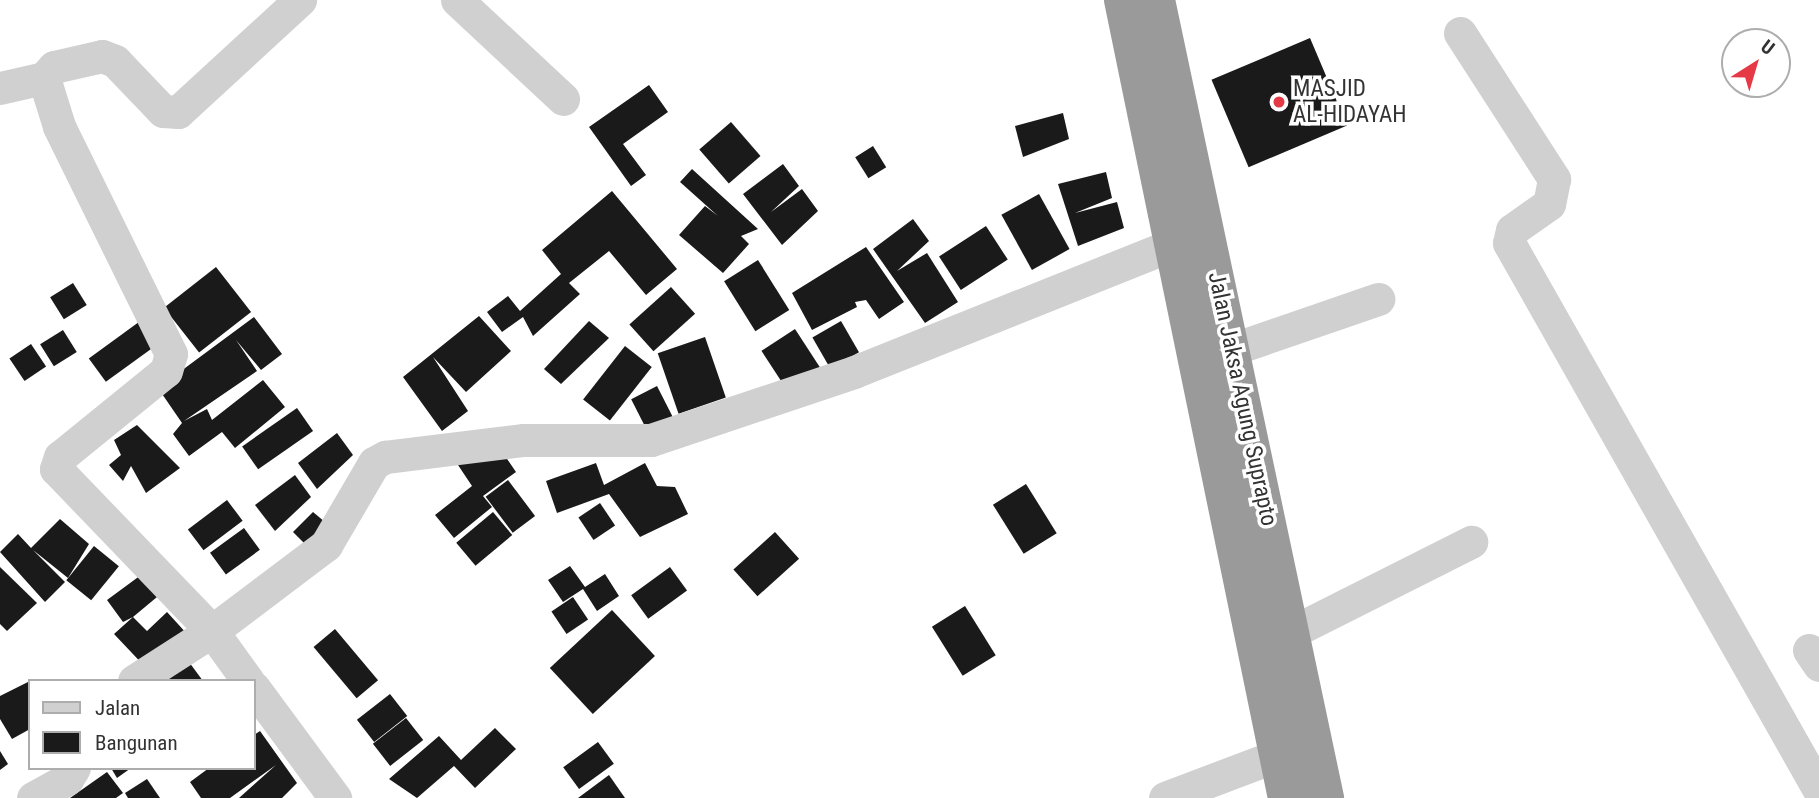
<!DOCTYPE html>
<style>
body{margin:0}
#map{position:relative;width:1819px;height:798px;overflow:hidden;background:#fff;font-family:"Roboto Condensed",sans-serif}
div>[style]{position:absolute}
.building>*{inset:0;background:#1a1a1a;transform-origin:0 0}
.street>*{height:33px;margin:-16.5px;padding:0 16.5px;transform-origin:16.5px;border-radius:16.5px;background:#d0d0d0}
.highway>*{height:38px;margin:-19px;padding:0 19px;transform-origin:19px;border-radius:19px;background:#9a9a9a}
.dots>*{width:19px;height:19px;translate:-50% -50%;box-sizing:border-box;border:4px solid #fff;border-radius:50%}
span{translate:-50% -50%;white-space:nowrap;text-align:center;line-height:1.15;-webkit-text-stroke:7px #fff;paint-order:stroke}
.poi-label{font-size:23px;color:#333}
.left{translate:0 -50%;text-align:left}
.street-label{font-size:23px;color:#333}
.legend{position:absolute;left:28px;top:679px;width:228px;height:91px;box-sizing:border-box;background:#fff;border:2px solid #adadad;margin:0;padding:9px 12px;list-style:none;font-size:21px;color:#333}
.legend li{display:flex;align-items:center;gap:14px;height:35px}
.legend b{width:35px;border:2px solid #adadad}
.north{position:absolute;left:1721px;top:28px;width:70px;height:70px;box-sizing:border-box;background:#fff;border:2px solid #adadad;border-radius:50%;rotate:37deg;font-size:19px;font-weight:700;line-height:28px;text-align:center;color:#333}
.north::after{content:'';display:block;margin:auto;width:24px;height:32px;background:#e63946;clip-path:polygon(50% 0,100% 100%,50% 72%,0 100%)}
</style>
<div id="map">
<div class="building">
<div style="left:1310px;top:38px;width:95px;height:107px;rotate:67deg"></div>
<div style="clip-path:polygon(649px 85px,668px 112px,623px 144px,646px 175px,631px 186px,589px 127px)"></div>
<div style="clip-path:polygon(1063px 113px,1069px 139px,1023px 157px,1015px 126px)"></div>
<div style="left:731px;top:122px;width:45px;height:42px;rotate:49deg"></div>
<div style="left:873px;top:146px;width:25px;height:21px;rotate:58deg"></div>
<div style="clip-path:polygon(783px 164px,799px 186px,771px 212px,802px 189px,818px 211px,782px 245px,743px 194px)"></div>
<div style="clip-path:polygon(692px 169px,758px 229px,741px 236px,749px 244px,723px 273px,679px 235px,705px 206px,718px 216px,680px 182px)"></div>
<div style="clip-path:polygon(1106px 172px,1112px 198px,1075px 213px,1117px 202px,1124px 228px,1078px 246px,1058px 184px)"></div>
<div style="clip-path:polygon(612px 191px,677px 269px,646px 295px,609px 251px,569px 283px,580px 294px,533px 336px,523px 317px,502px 332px,487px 312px,508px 296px,520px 311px,561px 274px,542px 250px)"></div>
<div style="left:1039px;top:194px;width:63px;height:43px;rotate:61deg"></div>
<div style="clip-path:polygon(913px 219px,929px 241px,897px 271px,927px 253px,958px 302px,925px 323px,873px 249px)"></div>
<div style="left:986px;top:226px;width:40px;height:56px;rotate:57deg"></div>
<div style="clip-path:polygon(866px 247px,904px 302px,879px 319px,866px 300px,855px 302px,857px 307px,812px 330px,792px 293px)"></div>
<div style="left:758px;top:260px;width:59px;height:40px;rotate:58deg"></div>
<div style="left:216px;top:267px;width:57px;height:66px;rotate:52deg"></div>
<div style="left:73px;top:283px;width:26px;height:27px;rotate:58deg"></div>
<div style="left:671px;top:287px;width:36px;height:56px;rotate:48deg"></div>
<div style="clip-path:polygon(479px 316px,511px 351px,466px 392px,433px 357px,468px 411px,442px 431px,403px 377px)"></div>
<div style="clip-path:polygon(254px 317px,282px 354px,261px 370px,236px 340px,257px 371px,184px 421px,207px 409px,212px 420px,263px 380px,285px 407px,235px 448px,222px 432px,189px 456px,173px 434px,182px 423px,158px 388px)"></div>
<div style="left:143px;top:319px;width:29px;height:67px;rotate:54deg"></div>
<div style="clip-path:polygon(589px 321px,609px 338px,561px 384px,544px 369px)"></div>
<div style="left:841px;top:321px;width:36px;height:33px;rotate:60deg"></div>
<div style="left:795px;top:329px;width:46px;height:40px;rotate:57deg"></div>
<div style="left:63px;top:330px;width:26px;height:27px;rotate:58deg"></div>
<div style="left:705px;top:337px;width:64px;height:50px;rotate:71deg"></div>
<div style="left:31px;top:344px;width:27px;height:26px;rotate:56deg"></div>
<div style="left:625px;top:346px;width:34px;height:68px;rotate:38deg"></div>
<div style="left:657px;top:386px;width:46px;height:29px;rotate:63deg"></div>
<div style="left:297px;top:408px;width:28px;height:67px;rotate:55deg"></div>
<div style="clip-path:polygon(137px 425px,180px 468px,146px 493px,131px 466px,123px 481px,109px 465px,121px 455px,114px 440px)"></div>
<div style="clip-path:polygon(337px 433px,353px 455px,317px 489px,298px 463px)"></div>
<div style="clip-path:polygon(492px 437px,516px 472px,483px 496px,492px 507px,454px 538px,435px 515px,472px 486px,456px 462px)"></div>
<div style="clip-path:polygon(596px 463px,604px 485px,645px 463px,657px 486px,675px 487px,688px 514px,640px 537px,609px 494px,557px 513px,546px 481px)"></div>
<div style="clip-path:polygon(295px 475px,311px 497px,275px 531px,255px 505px)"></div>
<div style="left:508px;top:480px;width:45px;height:28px;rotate:53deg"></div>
<div style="left:1026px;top:484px;width:58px;height:39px;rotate:58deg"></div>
<div style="left:227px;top:500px;width:26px;height:49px;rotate:53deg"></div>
<div style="left:600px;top:503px;width:27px;height:26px;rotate:56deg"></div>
<div style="clip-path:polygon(313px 512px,325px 522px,308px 547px,293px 532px)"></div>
<div style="left:493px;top:512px;width:30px;height:48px;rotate:50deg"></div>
<div style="clip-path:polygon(60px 519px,89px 544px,68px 578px,33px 550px,65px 582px,45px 602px,0 552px,18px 534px,31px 548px)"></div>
<div style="left:244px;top:528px;width:27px;height:42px;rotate:54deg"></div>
<div style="left:775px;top:532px;width:36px;height:56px;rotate:48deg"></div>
<div style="left:94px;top:546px;width:32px;height:44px;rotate:39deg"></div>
<div style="clip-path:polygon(570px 566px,585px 587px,605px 574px,619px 596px,597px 611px,583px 589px,563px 602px,548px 580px)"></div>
<div style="clip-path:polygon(0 567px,37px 603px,7px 631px,0 624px)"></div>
<div style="left:670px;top:567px;width:29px;height:48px;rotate:54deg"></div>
<div style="clip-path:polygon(141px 575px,157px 597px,133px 617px,147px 631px,167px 612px,188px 635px,149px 671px,114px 634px,133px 617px,123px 622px,107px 600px)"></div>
<div style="left:573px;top:597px;width:27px;height:26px;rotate:56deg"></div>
<div style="left:965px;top:606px;width:58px;height:39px;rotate:58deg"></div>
<div style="left:612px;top:610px;width:63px;height:85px;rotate:47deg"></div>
<div style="left:335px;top:629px;width:67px;height:28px;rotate:50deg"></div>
<div style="clip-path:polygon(189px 662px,203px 681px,164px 681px)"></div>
<div style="clip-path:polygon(30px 681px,30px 729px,12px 739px,0 719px,0 696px)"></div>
<div style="left:390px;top:694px;width:28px;height:42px;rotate:52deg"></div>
<div style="left:406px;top:718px;width:28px;height:42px;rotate:52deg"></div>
<div style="clip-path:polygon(495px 728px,516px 749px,475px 788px,454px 766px,417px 798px,389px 779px,439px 736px,461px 760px)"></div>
<div style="clip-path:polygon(260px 731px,297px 783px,282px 798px,239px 798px,276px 765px,230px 798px,201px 798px,190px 782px,209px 768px,254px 768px,254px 735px)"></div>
<div style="left:598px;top:742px;width:27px;height:43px;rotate:54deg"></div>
<div style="clip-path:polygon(0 751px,8px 764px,0 770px)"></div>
<div style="clip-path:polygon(111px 768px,131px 768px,117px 778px)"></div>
<div style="clip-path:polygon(107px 772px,123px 793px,116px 798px,70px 798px)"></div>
<div style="clip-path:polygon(609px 775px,625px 798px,578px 798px)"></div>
<div style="clip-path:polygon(147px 779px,160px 798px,128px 798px,125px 793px)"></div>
</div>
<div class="street">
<div style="left:457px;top:0;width:145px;rotate:43deg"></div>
<div style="left:1460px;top:33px;width:174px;rotate:57.2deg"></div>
<div style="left:1554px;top:179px;width:25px;rotate:101deg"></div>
<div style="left:1549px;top:204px;width:45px;rotate:144.9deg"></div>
<div style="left:1512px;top:230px;width:13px;rotate:103deg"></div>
<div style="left:1509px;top:243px;width:629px;rotate:60.46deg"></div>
<div style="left:0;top:88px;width:45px;rotate:-12.8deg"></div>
<div style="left:1230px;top:350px;width:157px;rotate:-19deg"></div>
<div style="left:1290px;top:633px;width:203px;rotate:-26.7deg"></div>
<div style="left:1809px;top:650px;width:18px;rotate:56deg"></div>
<div style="left:134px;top:681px;width:93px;rotate:-32.7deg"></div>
<div style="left:212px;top:631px;width:225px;rotate:-133.9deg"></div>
<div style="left:56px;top:469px;width:13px;rotate:-72deg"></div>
<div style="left:60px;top:457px;width:136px;rotate:-39.1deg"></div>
<div style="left:166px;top:371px;width:18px;rotate:-74deg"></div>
<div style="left:171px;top:354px;width:254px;rotate:-116.2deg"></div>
<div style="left:59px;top:126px;width:50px;rotate:-107.4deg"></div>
<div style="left:44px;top:78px;width:15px;rotate:-48deg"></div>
<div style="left:54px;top:67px;width:49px;rotate:-12.9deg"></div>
<div style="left:102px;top:56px;width:14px;rotate:21deg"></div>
<div style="left:115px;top:61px;width:69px;rotate:46.2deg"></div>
<div style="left:163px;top:111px;width:15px;rotate:4deg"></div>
<div style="left:178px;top:112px;width:166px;rotate:-42.6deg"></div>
<div style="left:248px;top:681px;width:62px;rotate:-125.8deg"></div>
<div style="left:212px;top:631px;width:143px;rotate:-37deg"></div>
<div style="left:326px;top:545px;width:95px;rotate:-59.7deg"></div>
<div style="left:374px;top:463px;width:13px;rotate:-29deg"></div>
<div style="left:385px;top:457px;width:140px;rotate:-7deg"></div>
<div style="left:524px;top:440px;width:127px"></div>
<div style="left:651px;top:440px;width:214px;rotate:-18.5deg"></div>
<div style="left:854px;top:372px;width:368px;rotate:-21.8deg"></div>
<div style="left:254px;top:688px;width:137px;rotate:53.6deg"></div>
<div style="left:33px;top:798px;width:39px;rotate:-29deg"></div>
<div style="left:67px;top:779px;width:13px;rotate:-58deg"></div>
<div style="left:1165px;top:798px;width:121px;rotate:-20.8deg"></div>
</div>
<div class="highway">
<div style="left:1123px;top:0;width:815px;rotate:78.39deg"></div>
<div style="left:1156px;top:0;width:816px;rotate:78.04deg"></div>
</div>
<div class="dots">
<div style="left:1279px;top:102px;background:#e63946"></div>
</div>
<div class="poi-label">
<span class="left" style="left:1293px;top:102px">MASJID<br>AL-HIDAYAH</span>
</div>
<div class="street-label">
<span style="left:1242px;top:399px;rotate:78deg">Jalan Jaksa Agung Suprapto</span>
</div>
<ul class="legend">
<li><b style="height:9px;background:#d0d0d0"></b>Jalan</li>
<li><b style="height:19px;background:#1a1a1a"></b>Bangunan</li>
</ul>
<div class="north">U</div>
</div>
